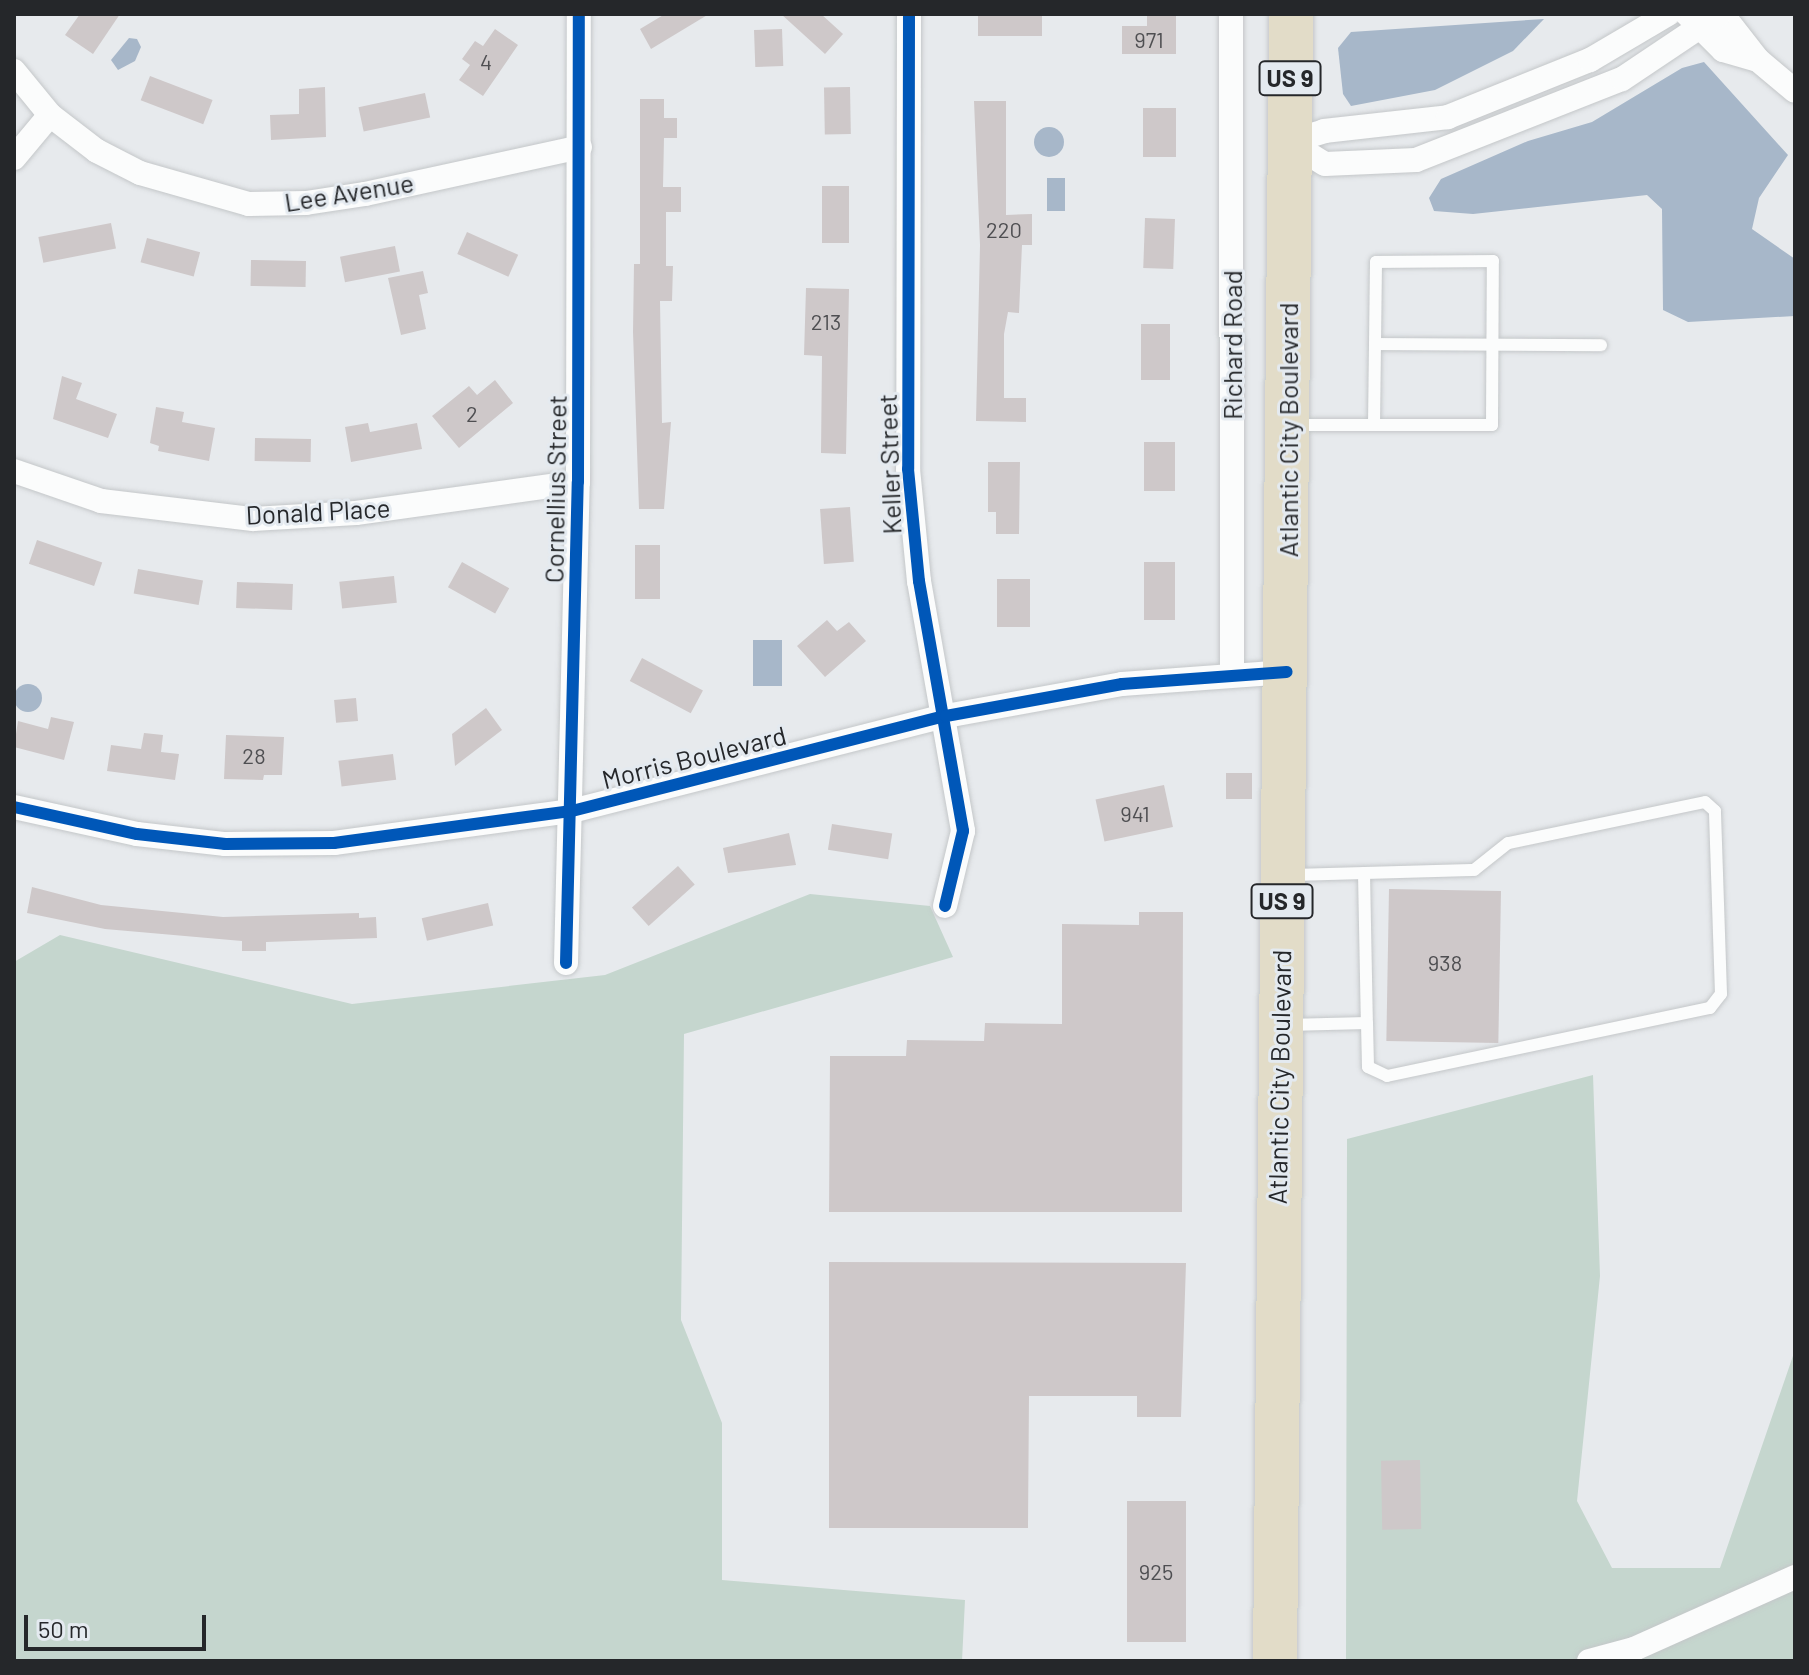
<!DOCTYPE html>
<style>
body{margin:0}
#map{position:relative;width:1809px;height:1675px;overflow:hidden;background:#e7eaed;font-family:Barlow,sans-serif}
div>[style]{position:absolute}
.green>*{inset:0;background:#c5d6ce}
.water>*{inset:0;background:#a7b7c9;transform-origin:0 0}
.round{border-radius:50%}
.building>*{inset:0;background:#cec8c9;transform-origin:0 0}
.roads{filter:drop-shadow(0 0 2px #c4c7c9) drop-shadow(0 0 2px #c4c7c9)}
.lane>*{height:12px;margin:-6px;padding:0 6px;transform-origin:6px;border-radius:6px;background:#fbfcfc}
.street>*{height:24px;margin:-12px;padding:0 12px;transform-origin:12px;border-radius:12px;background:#fbfcfc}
.highway>*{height:44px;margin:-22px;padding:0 22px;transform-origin:22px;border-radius:22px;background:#e2dcc8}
.cycleway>*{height:12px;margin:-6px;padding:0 6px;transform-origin:6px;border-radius:6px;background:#0057b8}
span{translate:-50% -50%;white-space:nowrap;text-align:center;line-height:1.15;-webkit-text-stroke:6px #e4eaf0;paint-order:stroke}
.number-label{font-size:22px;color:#4f4f52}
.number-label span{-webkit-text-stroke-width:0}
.shield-label span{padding:2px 6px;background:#e4eaf0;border:2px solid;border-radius:6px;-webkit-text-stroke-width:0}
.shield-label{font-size:24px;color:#25272a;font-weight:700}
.street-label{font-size:26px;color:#25272a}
.frame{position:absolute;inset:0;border:16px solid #25272a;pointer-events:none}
.scale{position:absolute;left:24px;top:1615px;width:182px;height:36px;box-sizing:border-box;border:4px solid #25272a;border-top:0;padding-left:10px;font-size:24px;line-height:28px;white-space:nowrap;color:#25272a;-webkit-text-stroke:6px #e4eaf0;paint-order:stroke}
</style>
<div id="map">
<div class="green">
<div style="clip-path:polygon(810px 894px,930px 906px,953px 957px,684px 1034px,681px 1320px,722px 1423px,722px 1580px,965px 1600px,962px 1661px,14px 1661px,14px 962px,60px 935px,352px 1004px,605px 975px)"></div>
<div style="clip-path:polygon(1593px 1075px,1600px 1276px,1577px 1501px,1612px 1568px,1720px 1568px,1795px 1350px,1795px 1661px,1346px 1661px,1347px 1139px)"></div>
</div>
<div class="water">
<div style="clip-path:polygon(1544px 19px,1513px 51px,1435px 90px,1351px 106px,1343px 94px,1338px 48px,1351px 32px)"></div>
<div style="clip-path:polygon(129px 38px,137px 39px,141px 47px,135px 61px,118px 70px,111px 60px)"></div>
<div style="clip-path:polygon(1704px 62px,1788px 155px,1759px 198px,1752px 229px,1795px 259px,1795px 316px,1688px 322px,1663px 310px,1662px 209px,1647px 195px,1473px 214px,1434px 211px,1429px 198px,1441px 179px,1528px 141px,1592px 122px,1682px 68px)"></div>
<div class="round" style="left:1034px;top:127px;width:30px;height:30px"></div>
<div style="left:1047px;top:178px;width:18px;height:33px"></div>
<div style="left:782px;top:640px;width:46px;height:29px;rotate:90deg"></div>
<div class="round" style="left:14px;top:684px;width:28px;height:28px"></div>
</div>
<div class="building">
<div style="clip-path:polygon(80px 14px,120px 14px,93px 54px,65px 35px)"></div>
<div style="clip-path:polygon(665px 14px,709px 14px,651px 49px,640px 29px)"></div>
<div style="clip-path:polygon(781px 14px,821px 14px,843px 34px,825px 54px)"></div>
<div style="left:978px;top:14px;width:64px;height:22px"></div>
<div style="clip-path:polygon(1147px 14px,1176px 14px,1176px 54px,1122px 54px,1122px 26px,1147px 26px)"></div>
<div style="clip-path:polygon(495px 29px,518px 45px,483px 96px,459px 80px,470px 65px,462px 59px,475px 41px,483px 46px)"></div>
<div style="left:782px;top:29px;width:37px;height:28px;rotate:88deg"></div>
<div style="left:150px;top:76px;width:67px;height:26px;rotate:21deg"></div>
<div style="clip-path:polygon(325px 87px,326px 137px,271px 140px,270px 115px,299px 114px,299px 89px)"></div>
<div style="left:850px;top:87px;width:47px;height:26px;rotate:89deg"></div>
<div style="left:425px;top:93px;width:25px;height:68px;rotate:78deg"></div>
<div style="clip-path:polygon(640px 99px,664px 99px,664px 118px,677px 118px,677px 138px,664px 138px,663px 187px,681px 187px,681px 212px,666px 212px,666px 266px,673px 266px,672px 301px,660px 301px,662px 423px,671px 422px,664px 509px,639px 509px,633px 332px,634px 264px,640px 264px)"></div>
<div style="clip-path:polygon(974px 101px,1006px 101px,1006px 215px,1032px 214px,1032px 245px,1022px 245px,1019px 313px,1008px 312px,1004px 334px,1004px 398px,1026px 398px,1026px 422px,976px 421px,980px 245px)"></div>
<div style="left:1143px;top:108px;width:33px;height:49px"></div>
<div style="left:822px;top:186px;width:27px;height:57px"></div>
<div style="left:1145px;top:218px;width:30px;height:50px;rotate:2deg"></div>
<div style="left:111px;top:223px;width:26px;height:74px;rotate:79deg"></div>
<div style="left:467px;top:232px;width:56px;height:24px;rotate:24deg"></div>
<div style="left:147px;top:238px;width:55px;height:25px;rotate:15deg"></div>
<div style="left:395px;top:246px;width:26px;height:56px;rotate:79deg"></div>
<div style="left:251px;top:260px;width:55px;height:26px;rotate:1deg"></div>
<div style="clip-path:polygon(423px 271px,428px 293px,419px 295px,426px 329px,401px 335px,388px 278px)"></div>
<div style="clip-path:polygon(806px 288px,849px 289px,846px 454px,821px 453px,822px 356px,804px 355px)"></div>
<div style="left:1141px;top:324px;width:29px;height:56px"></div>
<div style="clip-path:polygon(62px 376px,82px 383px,76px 399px,117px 414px,108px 438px,53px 419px)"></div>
<div style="clip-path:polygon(495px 380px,513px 403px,459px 448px,432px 416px,469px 386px,477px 395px)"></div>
<div style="clip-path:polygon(156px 407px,184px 412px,182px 422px,215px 428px,209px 461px,158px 451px,159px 446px,150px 443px)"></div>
<div style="clip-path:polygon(368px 423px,370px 432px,417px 423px,422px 449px,351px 462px,345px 427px)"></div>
<div style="left:255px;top:438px;width:56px;height:23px;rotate:1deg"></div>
<div style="left:1144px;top:442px;width:31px;height:49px"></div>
<div style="clip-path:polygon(988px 462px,1020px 462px,1019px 534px,996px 534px,996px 512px,988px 512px)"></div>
<div style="left:850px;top:507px;width:55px;height:30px;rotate:86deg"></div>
<div style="left:37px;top:540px;width:69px;height:25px;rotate:19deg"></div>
<div style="left:635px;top:545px;width:25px;height:54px"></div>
<div style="left:462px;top:562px;width:54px;height:29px;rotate:29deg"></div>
<div style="left:1144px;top:562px;width:31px;height:58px"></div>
<div style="left:138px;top:569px;width:66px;height:25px;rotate:10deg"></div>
<div style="left:394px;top:576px;width:27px;height:55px;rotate:84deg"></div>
<div style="left:997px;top:579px;width:33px;height:48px"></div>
<div style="left:237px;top:582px;width:56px;height:26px;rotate:2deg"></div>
<div style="clip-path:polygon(827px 620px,837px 631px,849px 622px,866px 641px,825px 677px,797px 646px)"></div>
<div style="left:642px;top:658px;width:69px;height:26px;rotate:28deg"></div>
<div style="left:356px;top:698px;width:23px;height:22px;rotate:85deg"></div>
<div style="clip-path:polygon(486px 708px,502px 730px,455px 766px,452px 734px)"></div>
<div style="clip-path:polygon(51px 717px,74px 722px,64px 760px,14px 747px,18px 721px,48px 729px)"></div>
<div style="clip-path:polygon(144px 733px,163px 735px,161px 752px,179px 754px,175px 780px,107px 771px,111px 745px,141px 749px)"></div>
<div style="clip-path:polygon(226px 735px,284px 737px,282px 775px,264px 775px,263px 780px,224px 779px)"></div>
<div style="left:393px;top:754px;width:26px;height:55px;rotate:83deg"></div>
<div style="left:1226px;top:773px;width:26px;height:26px"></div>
<div style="left:1164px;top:785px;width:43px;height:70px;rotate:78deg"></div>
<div style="left:832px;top:824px;width:61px;height:26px;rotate:9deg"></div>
<div style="clip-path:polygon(789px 833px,796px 865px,728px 873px,723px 848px)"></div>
<div style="left:678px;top:866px;width:25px;height:62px;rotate:48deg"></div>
<div style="clip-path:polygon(32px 887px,101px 905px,223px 917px,359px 913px,359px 918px,376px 917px,377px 938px,266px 942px,266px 951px,242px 951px,242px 941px,105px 929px,27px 913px)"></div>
<div style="left:1389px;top:889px;width:112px;height:152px;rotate:1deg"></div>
<div style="left:488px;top:903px;width:23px;height:68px;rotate:77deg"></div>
<div style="clip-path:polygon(1139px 912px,1183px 912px,1182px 1212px,829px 1212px,830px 1056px,906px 1056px,907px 1040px,984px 1041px,985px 1023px,1062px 1024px,1062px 924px,1139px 925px)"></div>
<div style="clip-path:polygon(829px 1262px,1186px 1263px,1181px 1417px,1137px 1417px,1137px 1396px,1029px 1396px,1028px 1528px,829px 1528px)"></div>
<div style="left:1420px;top:1460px;width:69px;height:39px;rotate:89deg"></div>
<div style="left:1127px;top:1501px;width:59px;height:141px"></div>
</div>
<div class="roads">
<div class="lane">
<div style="left:1375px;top:344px;width:226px;rotate:0.3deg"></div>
<div style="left:1295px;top:425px;width:197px"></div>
<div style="left:1492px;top:425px;width:164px;rotate:-89.7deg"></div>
<div style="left:1493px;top:261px;width:117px;rotate:179.5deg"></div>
<div style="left:1376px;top:262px;width:163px;rotate:90.7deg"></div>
<div style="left:1364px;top:873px;width:150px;rotate:88.9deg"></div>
<div style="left:1287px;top:1025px;width:80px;rotate:-1.4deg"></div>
<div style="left:1367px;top:1023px;width:44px;rotate:88.7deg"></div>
<div style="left:1368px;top:1067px;width:21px;rotate:25deg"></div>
<div style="left:1387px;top:1076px;width:330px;rotate:-11.9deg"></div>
<div style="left:1710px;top:1008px;width:18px;rotate:-52deg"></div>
<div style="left:1721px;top:994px;width:183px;rotate:-91.9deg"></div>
<div style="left:1715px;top:811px;width:13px;rotate:-138deg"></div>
<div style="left:1705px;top:802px;width:201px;rotate:168.2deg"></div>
<div style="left:1508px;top:843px;width:43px;rotate:141.5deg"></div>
<div style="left:1474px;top:870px;width:184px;rotate:178.4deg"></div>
</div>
<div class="street">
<div style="left:909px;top:14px;width:455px;rotate:90.1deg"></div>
<div style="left:908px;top:469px;width:113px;rotate:84.4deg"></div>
<div style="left:919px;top:581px;width:254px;rotate:80deg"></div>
<div style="left:963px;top:831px;width:77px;rotate:103.5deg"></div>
<div style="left:1231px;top:14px;width:661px;rotate:89.91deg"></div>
<div style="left:1687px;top:14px;width:51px;rotate:45deg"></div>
<div style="left:1723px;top:50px;width:36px;rotate:16deg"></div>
<div style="left:1722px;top:14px;width:58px;rotate:52deg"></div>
<div style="left:1758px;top:60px;width:48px;rotate:40deg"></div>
<div style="left:14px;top:71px;width:57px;rotate:50.7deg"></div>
<div style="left:50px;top:115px;width:59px;rotate:37.5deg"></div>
<div style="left:97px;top:151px;width:48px;rotate:27.1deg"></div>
<div style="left:140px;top:173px;width:113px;rotate:15.9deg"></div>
<div style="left:249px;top:204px;width:57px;rotate:-1deg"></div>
<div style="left:306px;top:203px;width:60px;rotate:-8.7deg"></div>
<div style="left:365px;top:194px;width:220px;rotate:-12.3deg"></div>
<div style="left:1289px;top:142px;width:42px;rotate:31.4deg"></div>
<div style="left:1325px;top:164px;width:91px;rotate:-2.5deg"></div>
<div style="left:1416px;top:160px;width:221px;rotate:-21.5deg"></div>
<div style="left:1622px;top:79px;width:117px;rotate:-33.8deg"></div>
<div style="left:1289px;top:142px;width:37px;rotate:-17deg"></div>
<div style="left:1324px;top:131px;width:125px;rotate:-6.4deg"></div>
<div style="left:1448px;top:117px;width:153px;rotate:-21.9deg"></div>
<div style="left:1590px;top:60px;width:91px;rotate:-30.5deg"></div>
<div style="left:14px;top:158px;width:56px;rotate:-50.1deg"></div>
<div style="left:14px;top:471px;width:92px;rotate:19deg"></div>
<div style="left:101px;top:501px;width:153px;rotate:6.8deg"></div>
<div style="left:253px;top:519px;width:103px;rotate:-3.3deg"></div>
<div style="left:356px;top:513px;width:224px;rotate:-7.9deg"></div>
<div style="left:14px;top:807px;width:126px;rotate:12.4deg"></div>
<div style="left:137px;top:834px;width:89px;rotate:6.5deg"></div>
<div style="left:225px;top:844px;width:109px;rotate:-0.5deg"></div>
<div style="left:334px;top:843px;width:240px;rotate:-7.7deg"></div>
<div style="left:572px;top:811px;width:386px;rotate:-14.3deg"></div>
<div style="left:946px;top:716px;width:179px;rotate:-10.3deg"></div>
<div style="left:1122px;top:684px;width:165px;rotate:-4.2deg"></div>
<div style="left:566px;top:963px;width:481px;rotate:-88.6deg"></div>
<div style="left:578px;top:482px;width:468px;rotate:-89.9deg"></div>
<div style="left:1589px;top:1661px;width:47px;rotate:-14.9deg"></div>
<div style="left:1634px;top:1649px;width:176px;rotate:-24.1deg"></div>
</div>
<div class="highway">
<div style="left:1275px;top:1661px;width:1647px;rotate:-89.44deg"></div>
</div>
</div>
<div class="cycleway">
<div style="left:909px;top:14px;width:455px;rotate:90.1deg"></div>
<div style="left:908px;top:469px;width:113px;rotate:84.4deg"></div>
<div style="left:919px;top:581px;width:254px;rotate:80deg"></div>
<div style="left:963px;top:831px;width:77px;rotate:103.5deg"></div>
<div style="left:14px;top:807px;width:126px;rotate:12.4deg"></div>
<div style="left:137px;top:834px;width:89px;rotate:6.5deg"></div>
<div style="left:225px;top:844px;width:109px;rotate:-0.5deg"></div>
<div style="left:334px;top:843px;width:240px;rotate:-7.7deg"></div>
<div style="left:572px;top:811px;width:386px;rotate:-14.3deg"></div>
<div style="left:946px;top:716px;width:179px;rotate:-10.3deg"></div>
<div style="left:1122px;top:684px;width:165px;rotate:-4.2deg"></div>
<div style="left:566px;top:963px;width:481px;rotate:-88.6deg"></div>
<div style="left:578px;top:482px;width:468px;rotate:-89.9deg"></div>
</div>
<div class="number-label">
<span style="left:1149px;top:40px">971</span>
<span style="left:486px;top:62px">4</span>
<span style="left:1004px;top:230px">220</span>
<span style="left:826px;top:322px">213</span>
<span style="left:472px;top:414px">2</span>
<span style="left:254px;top:756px">28</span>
<span style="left:1135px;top:814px">941</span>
<span style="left:1445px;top:963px">938</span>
<span style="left:1156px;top:1572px">925</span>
</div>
<div class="shield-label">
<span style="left:1290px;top:78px">US 9</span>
<span style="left:1282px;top:901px">US 9</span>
</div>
<div class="street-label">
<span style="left:349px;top:192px;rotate:-9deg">Lee Avenue</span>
<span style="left:1232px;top:345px;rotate:-90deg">Richard Road</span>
<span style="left:1288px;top:430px;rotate:-90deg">Atlantic City Boulevard</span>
<span style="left:889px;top:464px;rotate:-92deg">Keller Street</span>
<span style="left:555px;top:489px;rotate:-89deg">Cornellius Street</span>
<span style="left:318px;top:511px;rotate:-3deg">Donald Place</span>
<span style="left:694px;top:757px;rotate:-14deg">Morris Boulevard</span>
<span style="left:1279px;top:1077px;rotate:-89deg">Atlantic City Boulevard</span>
</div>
<div class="frame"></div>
<div class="scale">50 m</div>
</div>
